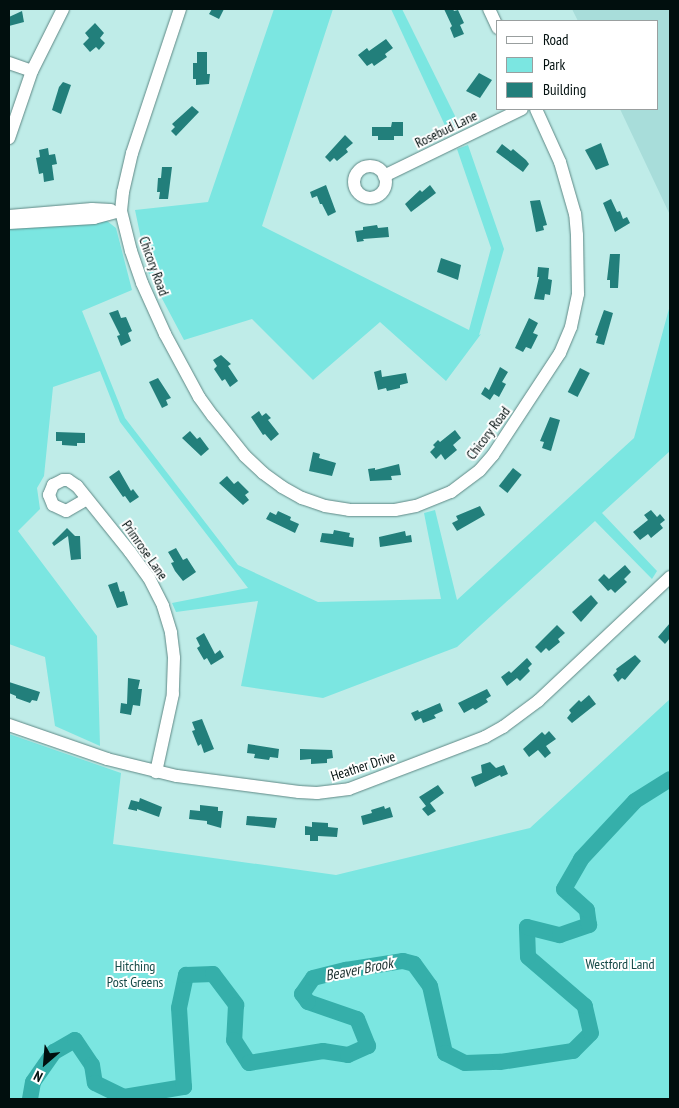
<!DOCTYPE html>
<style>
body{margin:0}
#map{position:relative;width:679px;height:1108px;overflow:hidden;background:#bfece8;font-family:"PT Sans Narrow",sans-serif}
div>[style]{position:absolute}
.built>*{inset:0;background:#a8ddda}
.green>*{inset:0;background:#7be6e1}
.river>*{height:16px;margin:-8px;padding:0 8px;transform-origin:8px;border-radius:8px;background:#35afaa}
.building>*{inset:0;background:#227f7b;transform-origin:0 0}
.roads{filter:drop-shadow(0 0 1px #5e8885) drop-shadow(0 0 1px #5e8885)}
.minor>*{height:12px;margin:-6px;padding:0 6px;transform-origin:6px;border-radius:6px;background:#fff}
.minor>.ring{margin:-6px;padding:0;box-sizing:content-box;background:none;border:12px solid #fff;border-radius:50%}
span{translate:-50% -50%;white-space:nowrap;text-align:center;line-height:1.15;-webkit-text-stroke:4px #fff;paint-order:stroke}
.street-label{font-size:14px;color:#010f0e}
.park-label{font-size:14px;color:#164a48}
.water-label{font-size:15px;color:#1c3130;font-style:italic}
.frame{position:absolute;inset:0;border:10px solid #010f0e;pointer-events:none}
.legend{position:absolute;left:496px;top:20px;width:162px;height:90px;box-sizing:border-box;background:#fff;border:1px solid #999f9f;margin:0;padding:6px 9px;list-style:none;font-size:15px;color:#010f0e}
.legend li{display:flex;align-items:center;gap:10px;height:25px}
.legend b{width:25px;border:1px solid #999f9f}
.north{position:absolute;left:20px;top:1038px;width:50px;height:50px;-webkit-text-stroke:4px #fff;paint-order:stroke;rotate:207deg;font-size:14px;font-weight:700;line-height:20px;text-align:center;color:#010f0e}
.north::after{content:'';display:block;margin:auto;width:18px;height:22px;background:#010f0e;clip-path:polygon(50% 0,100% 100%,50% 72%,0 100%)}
</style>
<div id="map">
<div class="built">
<div style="clip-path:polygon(572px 9px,670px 9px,670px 215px,620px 109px,658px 109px,658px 21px,578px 21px)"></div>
</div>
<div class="green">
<div style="clip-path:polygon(274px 9px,333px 9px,262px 226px,469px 330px,491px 248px,457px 149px,468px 145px,504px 249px,479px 335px,481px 334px,446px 381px,380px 322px,313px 380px,252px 319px,184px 340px,148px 272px,135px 210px,208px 202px)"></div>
<div style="clip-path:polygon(391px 9px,402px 9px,459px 124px,448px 132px)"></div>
<div style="clip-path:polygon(107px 221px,116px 228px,132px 290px,82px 311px,125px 418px,238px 565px,318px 602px,441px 599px,424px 513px,435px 510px,457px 600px,634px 438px,670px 305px,670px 451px,602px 513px,657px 571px,652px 579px,595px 521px,457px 647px,323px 698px,241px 686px,258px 601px,176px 612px,172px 603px,248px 588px,120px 422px,100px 371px,53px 387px,44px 476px,37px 488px,40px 509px,18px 531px,97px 636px,100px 746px,55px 726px,45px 657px,9px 644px,9px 228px)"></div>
<div style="clip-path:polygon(670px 699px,670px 1099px,9px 1099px,9px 734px,121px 773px,113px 844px,336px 875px,530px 828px)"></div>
</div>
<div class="river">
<div style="left:30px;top:1099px;width:17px;rotate:-80deg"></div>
<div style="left:33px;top:1082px;width:37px;rotate:-55deg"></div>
<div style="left:54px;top:1052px;width:24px;rotate:-30deg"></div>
<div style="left:75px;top:1040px;width:30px;rotate:56deg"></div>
<div style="left:92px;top:1065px;width:18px;rotate:81deg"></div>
<div style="left:95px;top:1083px;width:32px;rotate:26deg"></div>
<div style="left:124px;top:1097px;width:61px;rotate:-9.5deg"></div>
<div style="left:184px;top:1087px;width:79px;rotate:-93.6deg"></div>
<div style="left:179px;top:1008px;width:34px;rotate:-78deg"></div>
<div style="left:186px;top:975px;width:27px;rotate:-2deg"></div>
<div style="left:213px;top:974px;width:39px;rotate:53deg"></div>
<div style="left:236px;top:1005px;width:35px;rotate:93deg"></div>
<div style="left:234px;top:1040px;width:27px;rotate:57deg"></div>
<div style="left:249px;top:1063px;width:75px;rotate:-9.2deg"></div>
<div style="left:323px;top:1051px;width:25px;rotate:9deg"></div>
<div style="left:348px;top:1055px;width:22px;rotate:-24deg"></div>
<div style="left:368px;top:1046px;width:29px;rotate:-112deg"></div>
<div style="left:357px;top:1019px;width:52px;rotate:-160.9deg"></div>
<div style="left:308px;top:1002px;width:10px;rotate:-127deg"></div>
<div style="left:302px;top:994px;width:19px;rotate:-55deg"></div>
<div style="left:313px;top:978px;width:34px;rotate:-14deg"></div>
<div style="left:346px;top:970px;width:58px;rotate:-9deg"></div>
<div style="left:403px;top:961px;width:11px;rotate:15deg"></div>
<div style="left:414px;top:964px;width:27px;rotate:54deg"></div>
<div style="left:430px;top:986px;width:69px;rotate:77.4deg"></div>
<div style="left:445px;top:1053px;width:22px;rotate:27deg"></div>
<div style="left:465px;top:1063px;width:35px;rotate:-2deg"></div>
<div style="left:500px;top:1062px;width:74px;rotate:-8.6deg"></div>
<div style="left:573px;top:1051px;width:25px;rotate:-45deg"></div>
<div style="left:591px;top:1033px;width:28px;rotate:-103deg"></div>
<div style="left:585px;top:1006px;width:75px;rotate:-139.3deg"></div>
<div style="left:528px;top:957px;width:30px;rotate:-92deg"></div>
<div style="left:527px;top:927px;width:34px;rotate:14deg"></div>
<div style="left:560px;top:935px;width:31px;rotate:-19deg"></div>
<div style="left:589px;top:925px;width:15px;rotate:-98deg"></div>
<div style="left:587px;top:910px;width:31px;rotate:-138deg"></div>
<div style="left:564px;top:889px;width:34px;rotate:-60deg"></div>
<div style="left:581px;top:859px;width:79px;rotate:-47deg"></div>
<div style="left:635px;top:801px;width:41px;rotate:-32.2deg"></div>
</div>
<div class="building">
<div style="clip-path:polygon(212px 9px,224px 9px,219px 19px,209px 14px)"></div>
<div style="clip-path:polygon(444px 9px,453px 9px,454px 11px,458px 10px,464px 23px,460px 25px,464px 34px,454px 38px,450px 28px,452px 26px)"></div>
<div style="clip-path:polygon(22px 11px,24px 22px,9px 26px,9px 17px)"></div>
<div style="clip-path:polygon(95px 23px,104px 33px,100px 38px,105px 43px,99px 50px,96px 47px,90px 52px,83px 44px,89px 38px,85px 33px)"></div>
<div style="clip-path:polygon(386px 39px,393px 48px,385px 54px,387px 57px,374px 66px,372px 63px,367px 66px,358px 55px,367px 48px,369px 51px)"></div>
<div style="clip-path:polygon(197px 52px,207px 52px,207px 74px,210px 74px,209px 84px,196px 85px,196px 79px,193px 79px,193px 63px,197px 63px)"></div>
<div style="clip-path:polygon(479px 73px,492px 80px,480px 98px,466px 91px)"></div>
<div style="clip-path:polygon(63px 82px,71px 85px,61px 114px,52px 110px,59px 87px)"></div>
<div style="clip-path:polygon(192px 106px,199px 112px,176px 136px,171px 131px,175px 127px,172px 124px)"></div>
<div style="clip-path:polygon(392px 122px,403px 122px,403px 136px,394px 136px,394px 140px,378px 140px,378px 136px,372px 136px,372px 127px,391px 127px)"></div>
<div style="clip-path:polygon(345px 135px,353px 143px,346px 149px,348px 152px,337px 161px,334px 158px,330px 162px,325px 157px)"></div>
<div style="clip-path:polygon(601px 143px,609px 165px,596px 170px,585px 150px)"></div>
<div style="clip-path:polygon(502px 144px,511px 151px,513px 149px,526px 160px,529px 164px,523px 172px,496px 152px)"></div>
<div style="clip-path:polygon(48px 148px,49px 155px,55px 154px,57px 164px,52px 165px,54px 180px,44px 182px,43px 173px,39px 174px,36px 158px,40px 157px,39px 150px)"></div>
<div style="clip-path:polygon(162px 167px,172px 167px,168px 199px,159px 199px,160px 192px,157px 192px,158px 178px,161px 178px)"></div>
<div style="clip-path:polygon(326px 185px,336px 212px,328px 216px,322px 204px,320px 204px,317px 196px,312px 198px,310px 192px)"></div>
<div style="clip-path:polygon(430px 185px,436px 193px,411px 212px,405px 204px,420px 190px,422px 192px)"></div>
<div style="clip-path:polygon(611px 199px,617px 212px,620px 211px,623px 219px,627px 217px,630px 223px,615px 232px,603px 203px)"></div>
<div style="clip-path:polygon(540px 200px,547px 225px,543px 226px,544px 230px,536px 232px,530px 201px)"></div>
<div style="clip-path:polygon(377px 225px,378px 228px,388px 227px,389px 237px,363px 239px,364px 241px,357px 242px,355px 231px,363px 230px,363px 227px)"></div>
<div style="clip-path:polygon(610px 254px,620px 254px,618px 288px,610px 288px,610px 280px,607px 280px)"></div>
<div style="clip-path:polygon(441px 258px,461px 265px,458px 280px,437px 272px)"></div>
<div style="clip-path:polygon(538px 267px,549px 268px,548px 279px,552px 280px,550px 295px,545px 294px,544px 300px,534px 299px,539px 277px,537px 277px)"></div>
<div style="clip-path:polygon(118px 310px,121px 318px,126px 317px,132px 331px,128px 333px,131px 341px,121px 346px,117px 336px,120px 335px,109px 313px)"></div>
<div style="clip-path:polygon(604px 310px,613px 313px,604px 345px,596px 343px,598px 336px,595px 335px)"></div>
<div style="clip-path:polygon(529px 318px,538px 323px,533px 333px,538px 335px,531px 349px,526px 347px,523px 352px,515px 348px)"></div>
<div style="clip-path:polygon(221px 355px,231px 364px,228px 366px,238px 381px,230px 387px,225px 379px,222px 381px,214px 369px,217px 366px,213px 360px)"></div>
<div style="clip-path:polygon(500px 367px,508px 372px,502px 382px,506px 384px,499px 397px,494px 394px,490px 400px,481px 394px,485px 387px,489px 390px)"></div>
<div style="left:580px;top:368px;width:11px;height:27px;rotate:27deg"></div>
<div style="clip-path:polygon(381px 370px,382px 377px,406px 373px,408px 383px,400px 385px,400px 388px,387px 391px,386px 388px,378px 390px,374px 372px)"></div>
<div style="clip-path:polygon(158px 378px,171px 398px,166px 400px,168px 405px,162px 408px,149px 382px)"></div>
<div style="clip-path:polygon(259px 411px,262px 416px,266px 413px,271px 418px,268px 420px,279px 434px,271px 441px,265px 434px,263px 435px,251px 417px)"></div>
<div style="clip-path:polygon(550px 417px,560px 420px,551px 451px,542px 448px,544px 442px,540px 441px)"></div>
<div style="clip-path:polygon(455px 430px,461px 438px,453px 445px,457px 450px,445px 460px,441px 454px,436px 459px,430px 452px,435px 447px,433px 445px,438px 440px,440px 442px)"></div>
<div style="clip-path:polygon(190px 431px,197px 439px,200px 437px,209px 449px,201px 456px,182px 438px)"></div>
<div style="clip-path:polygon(56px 432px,85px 433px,85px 443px,77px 443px,77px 446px,62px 445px,62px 441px,56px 441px)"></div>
<div style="clip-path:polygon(313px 452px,320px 454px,319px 458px,336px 463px,332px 476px,309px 471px)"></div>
<div style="clip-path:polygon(399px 464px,401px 475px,391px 476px,392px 480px,370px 481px,368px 469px,375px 468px,375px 470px)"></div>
<div style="left:513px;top:468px;width:11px;height:23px;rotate:38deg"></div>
<div style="clip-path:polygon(119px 470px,131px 491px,133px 489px,139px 497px,130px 503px,125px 496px,123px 497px,109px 477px)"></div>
<div style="clip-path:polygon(227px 476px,234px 484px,238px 481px,249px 492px,245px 495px,249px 500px,243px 505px,219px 483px)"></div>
<div style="clip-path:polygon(480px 506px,485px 515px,457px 531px,452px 523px,458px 520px,456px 516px)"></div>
<div style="clip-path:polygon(651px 510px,657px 517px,660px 514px,665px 520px,660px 524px,663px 528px,651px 538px,648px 534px,640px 540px,633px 532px,648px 520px,644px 515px)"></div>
<div style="clip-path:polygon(278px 511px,291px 517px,290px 520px,299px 524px,295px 533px,266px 519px,270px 512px,276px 515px)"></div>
<div style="clip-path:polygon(67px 528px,75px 536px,80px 536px,81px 559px,71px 560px,68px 536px,54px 546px,52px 543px)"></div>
<div style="clip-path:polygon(334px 530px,350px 533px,349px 537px,354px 538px,353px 547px,320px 542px,322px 533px,333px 534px)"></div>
<div style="clip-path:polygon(405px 531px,406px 536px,411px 535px,412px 542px,380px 547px,379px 537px)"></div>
<div style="clip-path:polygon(176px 548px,183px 560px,187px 558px,196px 572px,183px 581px,175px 571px,171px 563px,174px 562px,168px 552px)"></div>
<div style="clip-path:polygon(625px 565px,631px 572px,624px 579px,627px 582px,615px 593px,611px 589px,608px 591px,598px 580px,604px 574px,609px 579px)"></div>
<div style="clip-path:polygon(117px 582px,120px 592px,124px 591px,128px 605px,117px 608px,108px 585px)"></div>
<div style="clip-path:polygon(591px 595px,598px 603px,581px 622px,572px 612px)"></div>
<div style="clip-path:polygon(670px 623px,670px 638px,665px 644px,658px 637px)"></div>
<div style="clip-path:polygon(557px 625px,565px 633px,558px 639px,560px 642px,549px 651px,546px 648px,541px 653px,535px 647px)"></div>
<div style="clip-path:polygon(204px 633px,215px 654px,220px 650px,224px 657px,211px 665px,207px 658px,204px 660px,197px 648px,200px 646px,196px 638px)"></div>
<div style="clip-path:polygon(635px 655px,641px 661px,625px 680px,622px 678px,618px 682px,613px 675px,617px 671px,616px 669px)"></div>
<div style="clip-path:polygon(527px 658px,532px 664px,528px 668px,530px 671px,520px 681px,517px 678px,507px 686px,501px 677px,509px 671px,511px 673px)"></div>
<div style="clip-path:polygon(128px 678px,140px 680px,138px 689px,142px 689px,140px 706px,133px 705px,131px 715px,120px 713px,121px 703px,127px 704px)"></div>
<div style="clip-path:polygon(9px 682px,40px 692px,37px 701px,32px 700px,30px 703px,16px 698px,16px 696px,9px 693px)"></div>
<div style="clip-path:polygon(487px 689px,491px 696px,486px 699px,488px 702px,475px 710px,473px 708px,464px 713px,458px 703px)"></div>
<div style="clip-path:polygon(589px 695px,596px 704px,572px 723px,567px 718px,571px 713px,569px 710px,579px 700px,581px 702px)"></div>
<div style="clip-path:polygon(440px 703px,443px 711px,434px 715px,436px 718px,423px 723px,421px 718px,415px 721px,411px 713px,418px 710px,419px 712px)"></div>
<div style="clip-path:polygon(202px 719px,214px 749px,204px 753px,201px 744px,198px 746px,192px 731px,195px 730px,192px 722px)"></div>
<div style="clip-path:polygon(549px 731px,556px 739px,546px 746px,551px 753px,545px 758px,538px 750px,529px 757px,523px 749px,542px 732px,545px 735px)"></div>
<div style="clip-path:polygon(248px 744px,279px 749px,278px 758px,270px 757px,269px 760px,254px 758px,255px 754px,247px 753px)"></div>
<div style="clip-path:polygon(300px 749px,332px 750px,333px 758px,327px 759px,327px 763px,311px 764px,311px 759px,300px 760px)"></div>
<div style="clip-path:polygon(490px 762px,496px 768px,504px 765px,508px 774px,501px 777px,500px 775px,475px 787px,471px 777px,482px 773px,481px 765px)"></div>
<div style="clip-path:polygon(438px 785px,444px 793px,430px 803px,436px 811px,428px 816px,422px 809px,426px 806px,419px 797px)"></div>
<div style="clip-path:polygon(140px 798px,162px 807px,159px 817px,137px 809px,137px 811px,128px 809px,131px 800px,139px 802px)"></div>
<div style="clip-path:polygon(200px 805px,218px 807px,218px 811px,223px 811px,221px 828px,207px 824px,207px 821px,189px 819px,190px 810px,200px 811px)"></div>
<div style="clip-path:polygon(384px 806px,385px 809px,390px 807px,393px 817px,363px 825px,361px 816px,372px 813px,371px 810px)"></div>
<div style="clip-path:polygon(247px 816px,277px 818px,275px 828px,246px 825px)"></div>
<div style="clip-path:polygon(312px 822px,328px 823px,328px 827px,338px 828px,337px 837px,318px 836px,318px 841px,310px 841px,310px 835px,305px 835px,305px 826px,312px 827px)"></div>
</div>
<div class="roads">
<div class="minor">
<div style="left:180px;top:9px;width:152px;rotate:108.4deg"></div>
<div style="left:132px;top:153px;width:40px;rotate:103deg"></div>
<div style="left:123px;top:192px;width:19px;rotate:96deg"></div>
<div style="left:121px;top:211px;width:41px;rotate:76deg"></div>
<div style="left:131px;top:251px;width:34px;rotate:71deg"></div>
<div style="left:142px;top:283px;width:56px;rotate:65.7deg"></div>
<div style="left:165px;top:334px;width:72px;rotate:61.6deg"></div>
<div style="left:199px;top:397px;width:24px;rotate:54deg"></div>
<div style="left:213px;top:416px;width:51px;rotate:51.3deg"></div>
<div style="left:245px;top:456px;width:25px;rotate:43deg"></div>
<div style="left:263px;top:473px;width:24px;rotate:36deg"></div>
<div style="left:282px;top:487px;width:23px;rotate:29deg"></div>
<div style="left:302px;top:498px;width:24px;rotate:19deg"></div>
<div style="left:325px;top:506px;width:24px;rotate:9deg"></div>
<div style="left:349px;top:510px;width:46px"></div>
<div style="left:395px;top:510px;width:21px;rotate:-11deg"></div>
<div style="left:416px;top:506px;width:38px;rotate:-22deg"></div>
<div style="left:451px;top:492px;width:36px;rotate:-37deg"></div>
<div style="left:480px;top:470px;width:20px;rotate:-49deg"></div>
<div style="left:493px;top:455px;width:122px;rotate:-56.7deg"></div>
<div style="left:560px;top:353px;width:28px;rotate:-67deg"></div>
<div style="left:571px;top:327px;width:34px;rotate:-78deg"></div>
<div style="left:578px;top:294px;width:59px;rotate:-91deg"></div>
<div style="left:577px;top:235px;width:21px;rotate:-95deg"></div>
<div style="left:575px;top:214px;width:54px;rotate:-106.1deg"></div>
<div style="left:560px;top:162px;width:58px;rotate:-114.4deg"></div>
<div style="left:489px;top:9px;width:21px;rotate:65deg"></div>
<div style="left:9px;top:63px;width:24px;rotate:19deg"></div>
<div style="left:9px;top:138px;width:71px;rotate:-71.1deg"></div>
<div style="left:32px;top:71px;width:69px;rotate:-63.4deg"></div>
<div class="ring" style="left:354px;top:166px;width:20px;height:20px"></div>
<div style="left:384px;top:176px;width:153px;rotate:-25.9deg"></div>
<div style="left:9px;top:216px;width:83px;rotate:-4.8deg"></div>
<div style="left:92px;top:209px;width:19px;rotate:3deg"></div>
<div style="left:9px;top:223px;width:85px;rotate:-3.4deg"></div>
<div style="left:94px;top:218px;width:28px;rotate:-15deg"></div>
<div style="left:87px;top:499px;width:24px;rotate:150deg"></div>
<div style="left:66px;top:511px;width:14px;rotate:-155deg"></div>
<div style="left:53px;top:505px;width:11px;rotate:-112deg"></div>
<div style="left:49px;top:495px;width:11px;rotate:-68deg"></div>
<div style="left:53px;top:485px;width:11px;rotate:-27deg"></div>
<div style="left:63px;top:480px;width:5px"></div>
<div style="left:68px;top:480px;width:11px;rotate:34deg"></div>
<div style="left:77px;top:486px;width:85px;rotate:51.2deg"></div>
<div style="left:130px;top:552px;width:32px;rotate:54deg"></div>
<div style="left:149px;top:578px;width:31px;rotate:63deg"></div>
<div style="left:163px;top:606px;width:28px;rotate:73deg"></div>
<div style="left:171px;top:633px;width:25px;rotate:83deg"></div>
<div style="left:174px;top:658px;width:36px;rotate:92deg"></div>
<div style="left:173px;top:694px;width:80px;rotate:102.3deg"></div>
<div style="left:9px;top:725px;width:104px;rotate:19.1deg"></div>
<div style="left:107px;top:759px;width:72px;rotate:13.7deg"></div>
<div style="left:177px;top:776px;width:123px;rotate:7.5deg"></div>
<div style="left:299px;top:792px;width:18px;rotate:3deg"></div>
<div style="left:317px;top:793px;width:32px;rotate:-7deg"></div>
<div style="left:349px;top:789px;width:146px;rotate:-20.9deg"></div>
<div style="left:485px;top:737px;width:21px;rotate:-29deg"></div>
<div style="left:503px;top:727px;width:44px;rotate:-36.6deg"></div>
<div style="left:538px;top:701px;width:181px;rotate:-43.2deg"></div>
</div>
</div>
<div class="street-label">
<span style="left:446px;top:129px;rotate:-26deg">Rosebud Lane</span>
<span style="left:154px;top:266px;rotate:70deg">Chicory Road</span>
<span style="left:488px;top:433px;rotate:-53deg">Chicory Road</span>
<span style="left:145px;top:550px;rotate:55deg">Primrose Lane</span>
<span style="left:363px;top:766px;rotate:-18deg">Heather Drive</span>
</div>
<div class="park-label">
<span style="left:620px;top:964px">Westford Land</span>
<span style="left:135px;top:974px">Hitching<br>Post Greens</span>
</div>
<div class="water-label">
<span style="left:359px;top:969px;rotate:-11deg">Beaver Brook</span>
</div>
<div class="frame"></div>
<ul class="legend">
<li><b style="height:6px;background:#fff"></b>Road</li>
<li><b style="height:14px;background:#7be6e1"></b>Park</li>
<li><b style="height:14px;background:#227f7b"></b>Building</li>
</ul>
<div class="north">N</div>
</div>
